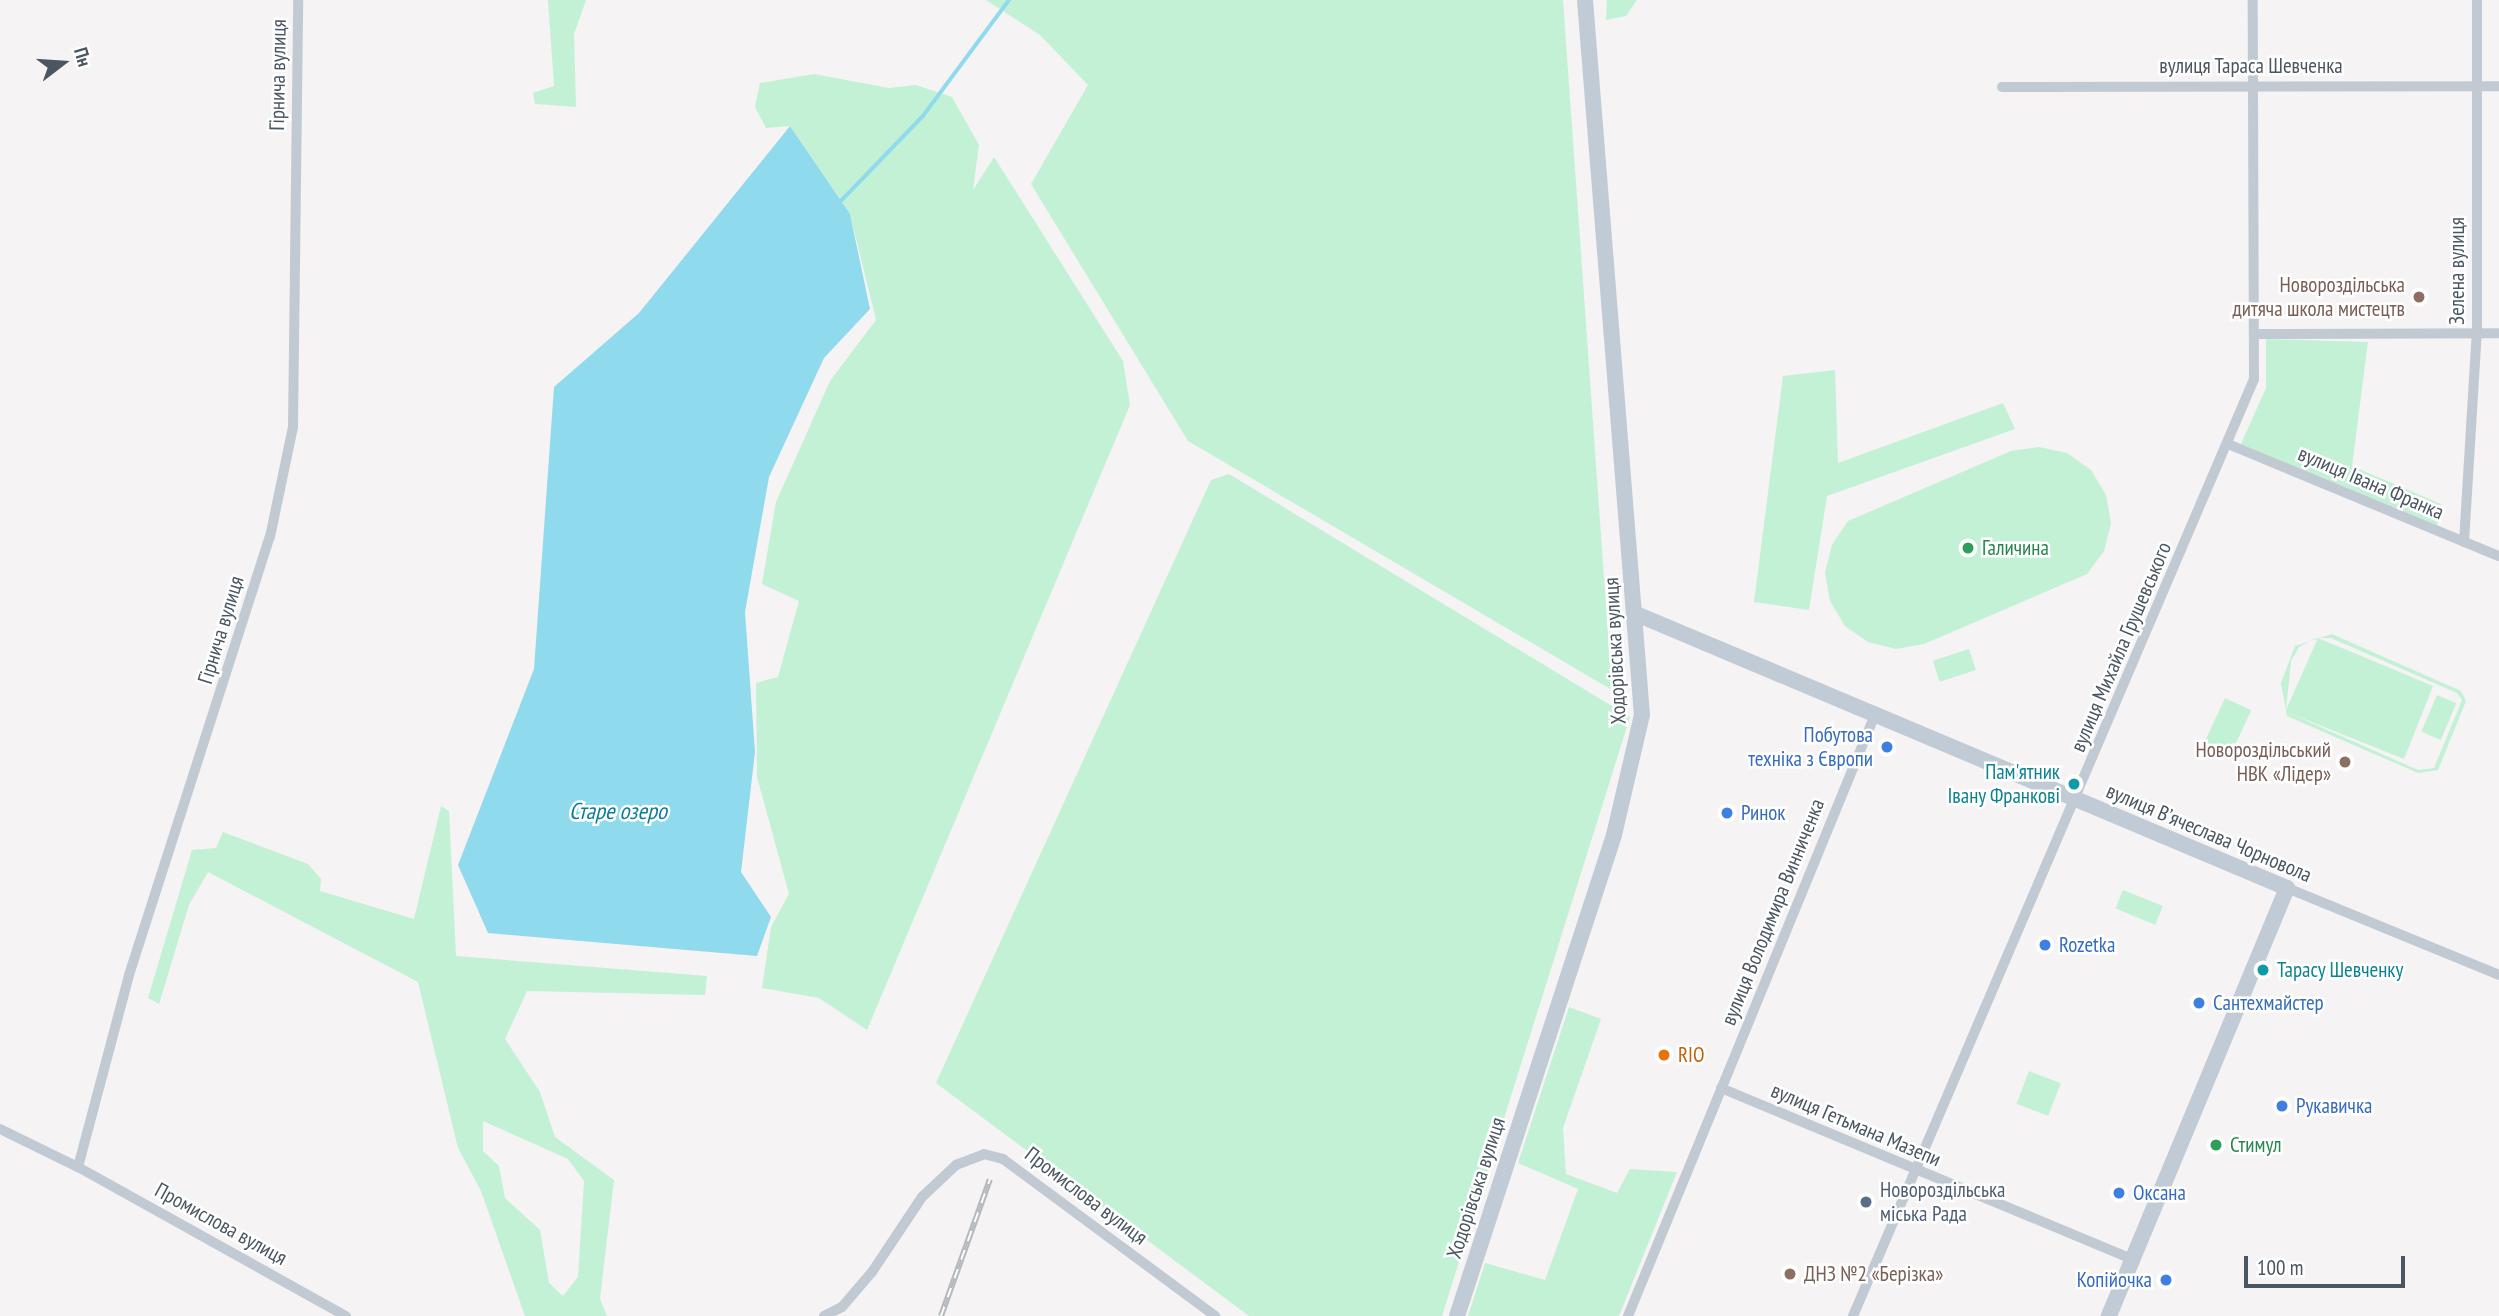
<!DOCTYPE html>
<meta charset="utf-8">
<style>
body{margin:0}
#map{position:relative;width:2499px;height:1316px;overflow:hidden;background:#f5f3f3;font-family:"PT Sans Narrow",sans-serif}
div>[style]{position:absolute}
.green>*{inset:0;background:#c3f1d5;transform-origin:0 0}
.water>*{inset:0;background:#90daee}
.stream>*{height:3.5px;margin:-1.75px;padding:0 1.75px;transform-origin:1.75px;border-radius:1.75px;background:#90daee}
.street>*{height:10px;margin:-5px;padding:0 5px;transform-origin:5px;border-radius:5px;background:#c1cad2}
.secondary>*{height:16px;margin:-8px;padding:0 8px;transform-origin:8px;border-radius:8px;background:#c1cbd6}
.rail>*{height:6px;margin-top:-3px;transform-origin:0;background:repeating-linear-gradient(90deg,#fff 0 10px,#b5b8bd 0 20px);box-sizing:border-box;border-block:2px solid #b5b8bd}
.dots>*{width:19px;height:19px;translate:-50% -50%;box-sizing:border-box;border:4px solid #fff;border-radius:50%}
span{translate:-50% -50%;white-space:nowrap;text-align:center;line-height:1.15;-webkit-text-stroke:5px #fff;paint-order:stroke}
.street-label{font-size:21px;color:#4a5661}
.education-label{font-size:21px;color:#785e54}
.right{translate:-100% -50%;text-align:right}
.left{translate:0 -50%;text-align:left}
.leisure-label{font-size:21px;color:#27864d}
.shop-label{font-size:21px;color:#366cbe}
.culture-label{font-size:21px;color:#0d838f}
.food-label{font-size:21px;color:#c56008}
.service-label{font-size:21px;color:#4e5e75}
.water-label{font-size:23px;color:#0c7c9b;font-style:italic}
.north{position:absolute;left:28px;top:28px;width:70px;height:70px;-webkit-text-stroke:5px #fff;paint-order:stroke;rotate:73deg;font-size:19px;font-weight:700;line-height:28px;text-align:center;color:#4a5661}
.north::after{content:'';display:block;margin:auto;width:24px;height:32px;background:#4a5661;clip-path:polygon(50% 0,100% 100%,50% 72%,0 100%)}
.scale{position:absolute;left:2244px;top:1256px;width:161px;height:32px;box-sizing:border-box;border:4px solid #4a5661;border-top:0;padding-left:9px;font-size:21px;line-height:24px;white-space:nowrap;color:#4a5661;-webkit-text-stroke:5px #fff;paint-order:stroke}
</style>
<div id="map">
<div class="green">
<div style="clip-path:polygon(548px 0,586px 0,574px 34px,576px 107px,535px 104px,533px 93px,554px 86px)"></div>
<div style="clip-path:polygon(986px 0,1563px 0,1612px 690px,1188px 441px,1031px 184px,1088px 85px,1040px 35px)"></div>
<div style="clip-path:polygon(1607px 0,1637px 0,1626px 16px,1606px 20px)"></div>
<div style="clip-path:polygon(814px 74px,889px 88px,916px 85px,952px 97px,979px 145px,973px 190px,994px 157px,1123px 361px,1130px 405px,867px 1030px,819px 998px,762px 988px,771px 927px,789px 894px,757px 777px,756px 683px,778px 677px,799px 601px,762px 584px,776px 502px,830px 381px,876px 320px,850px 214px,790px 126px,766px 128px,755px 107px,760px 83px)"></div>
<div style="clip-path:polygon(2266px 339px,2368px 342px,2352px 466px,2441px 504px,2437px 525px,2241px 444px,2266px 388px)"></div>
<div style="clip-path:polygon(1835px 370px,1838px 463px,2003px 403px,2015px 429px,1827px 496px,1809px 610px,1754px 602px,1783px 376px)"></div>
<div style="clip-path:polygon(2039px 447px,2067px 453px,2091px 470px,2106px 495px,2111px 523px,2104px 551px,2087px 574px,1924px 644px,1896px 649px,1868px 642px,1845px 626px,1830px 601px,1825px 573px,1832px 545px,1848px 521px,2011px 451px)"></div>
<div style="clip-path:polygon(1229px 474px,1630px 717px,1442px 1316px,1249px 1316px,936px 1083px,1211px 480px)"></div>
<div style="clip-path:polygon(evenodd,2332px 634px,2461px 691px,2466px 701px,2438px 770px,2418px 773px,2287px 716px,2281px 683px,2295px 646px,2332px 634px,2316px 638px,2331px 638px,2457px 693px,2462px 700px,2434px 768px,2418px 770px,2289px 713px,2404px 759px,2433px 686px,2318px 638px,2286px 710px,2291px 661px,2299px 647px,2316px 638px)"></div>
<div style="left:1969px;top:649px;width:22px;height:38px;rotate:72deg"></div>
<div style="left:2437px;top:695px;width:21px;height:40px;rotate:23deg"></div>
<div style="left:2225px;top:698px;width:29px;height:48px;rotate:25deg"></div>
<div style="clip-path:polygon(evenodd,441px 806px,449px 811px,456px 956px,707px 976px,705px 995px,527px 991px,505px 1039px,540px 1092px,555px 1137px,614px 1180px,600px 1299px,607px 1316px,525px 1316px,481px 1191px,458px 1148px,418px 982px,208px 872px,189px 905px,159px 1004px,148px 998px,192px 850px,216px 848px,223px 832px,308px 864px,321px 879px,320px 891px,414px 919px,441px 806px,483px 1121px,568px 1159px,584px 1181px,578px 1277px,563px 1296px,549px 1283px,540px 1230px,505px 1198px,499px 1166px,483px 1151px,483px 1121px)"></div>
<div style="left:2123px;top:890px;width:43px;height:20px;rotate:22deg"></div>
<div style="clip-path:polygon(1569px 1007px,1601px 1019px,1563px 1128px,1566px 1174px,1617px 1193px,1630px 1169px,1677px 1172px,1619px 1316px,1468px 1316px,1485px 1263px,1545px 1280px,1578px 1189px,1518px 1163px)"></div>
<div style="left:2029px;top:1071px;width:34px;height:35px;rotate:21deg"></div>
</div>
<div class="water">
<div style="clip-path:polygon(790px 126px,850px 214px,870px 309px,824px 358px,769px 477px,745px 612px,755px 752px,741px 872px,771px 917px,757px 956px,488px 933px,458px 865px,534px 669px,554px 387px,639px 313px)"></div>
</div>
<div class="stream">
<div style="left:841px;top:201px;width:118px;rotate:-46deg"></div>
<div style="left:923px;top:116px;width:144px;rotate:-53.4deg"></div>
</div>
<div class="street">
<div style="left:2002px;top:87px;width:497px;rotate:-0.1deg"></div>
<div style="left:2254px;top:334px;width:245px;rotate:-0.2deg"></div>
<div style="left:2228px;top:444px;width:293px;rotate:22.5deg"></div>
<div style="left:2464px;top:542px;width:210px;rotate:-86.5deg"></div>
<div style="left:2477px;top:332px;width:332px;rotate:-90deg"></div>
<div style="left:2287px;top:888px;width:229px;rotate:22.3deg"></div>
<div style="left:1721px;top:1088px;width:444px;rotate:22.6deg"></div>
<div style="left:0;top:1129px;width:87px;rotate:26deg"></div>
<div style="left:78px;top:1167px;width:199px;rotate:-75.1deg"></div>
<div style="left:129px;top:975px;width:460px;rotate:-72.2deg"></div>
<div style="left:270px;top:537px;width:112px;rotate:-78.2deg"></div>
<div style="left:293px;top:427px;width:427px;rotate:-89.3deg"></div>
<div style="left:78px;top:1167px;width:307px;rotate:29.1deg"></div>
<div style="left:824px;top:1316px;width:20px;rotate:-27deg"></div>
<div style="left:842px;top:1307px;width:46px;rotate:-49.4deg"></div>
<div style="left:872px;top:1272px;width:90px;rotate:-56.3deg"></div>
<div style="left:922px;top:1197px;width:47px;rotate:-43.3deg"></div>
<div style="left:956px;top:1165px;width:30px;rotate:-21deg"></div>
<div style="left:984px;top:1154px;width:20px;rotate:15deg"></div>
<div style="left:1003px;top:1159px;width:264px;rotate:36.5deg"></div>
<div style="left:1628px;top:1316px;width:648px;rotate:-67.67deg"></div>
<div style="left:1853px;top:1316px;width:1019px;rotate:-66.83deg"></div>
<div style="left:2254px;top:379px;width:379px;rotate:-90.2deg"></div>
</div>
<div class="secondary">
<div style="left:1634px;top:613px;width:709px;rotate:22.84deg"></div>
<div style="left:2287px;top:888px;width:464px;rotate:112.6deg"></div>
<div style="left:1457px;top:1316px;width:506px;rotate:-71.92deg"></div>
<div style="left:1614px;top:835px;width:123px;rotate:-76.9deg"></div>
<div style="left:1642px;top:715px;width:717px;rotate:-94.56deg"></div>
</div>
<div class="rail">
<div style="left:941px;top:1316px;width:145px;rotate:-70.3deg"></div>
</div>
<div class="dots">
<div style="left:2419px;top:297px;background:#8d6e63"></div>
<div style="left:1968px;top:548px;background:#2e9e5b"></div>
<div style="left:1887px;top:747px;background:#3f7fe0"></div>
<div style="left:2345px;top:762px;background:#8d6e63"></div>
<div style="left:2074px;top:784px;background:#0f9aa8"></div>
<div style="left:1727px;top:813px;background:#3f7fe0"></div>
<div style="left:2045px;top:945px;background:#3f7fe0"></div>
<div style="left:2263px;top:970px;background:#0f9aa8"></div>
<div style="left:2199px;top:1003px;background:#3f7fe0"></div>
<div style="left:1664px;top:1055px;background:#e8710a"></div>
<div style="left:2282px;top:1106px;background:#3f7fe0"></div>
<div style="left:2216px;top:1145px;background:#2e9e5b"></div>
<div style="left:2119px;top:1193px;background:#3f7fe0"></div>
<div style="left:1866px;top:1202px;background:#5c6f8a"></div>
<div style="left:1790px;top:1274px;background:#8d6e63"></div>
<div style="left:2166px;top:1280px;background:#3f7fe0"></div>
</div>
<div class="street-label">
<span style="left:2251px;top:66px">вулиця Тараса Шевченка</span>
<span style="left:278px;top:75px;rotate:-89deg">Гірнича вулиця</span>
<span style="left:2457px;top:271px;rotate:-90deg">Зелена вулиця</span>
<span style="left:2371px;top:483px;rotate:23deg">вулиця Івана Франка</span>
<span style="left:221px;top:630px;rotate:-73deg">Гірнича вулиця</span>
<span style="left:2121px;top:647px;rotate:-67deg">вулиця Михайла Грушевського</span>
<span style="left:1615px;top:651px;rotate:-93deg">Ходорівська вулиця</span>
<span style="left:2209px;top:833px;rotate:23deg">вулиця Вʼячеслава Чорновола</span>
<span style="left:1773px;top:912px;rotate:-68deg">вулиця Володимира Винниченка</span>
<span style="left:1856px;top:1125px;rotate:23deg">вулиця Гетьмана Мазепи</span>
<span style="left:1476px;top:1188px;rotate:-72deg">Ходорівська вулиця</span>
<span style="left:1086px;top:1196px;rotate:37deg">Промислова вулиця</span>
<span style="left:221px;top:1224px;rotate:29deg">Промислова вулиця</span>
</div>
<div class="education-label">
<span class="right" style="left:2405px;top:297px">Новороздільська<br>дитяча школа мистецтв</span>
<span class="right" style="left:2331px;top:762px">Новороздільський<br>НВК «Лідер»</span>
<span class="left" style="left:1804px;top:1274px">ДНЗ №2 «Берізка»</span>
</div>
<div class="leisure-label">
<span class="left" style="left:1982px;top:548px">Галичина</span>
<span class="left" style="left:2230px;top:1145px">Стимул</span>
</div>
<div class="shop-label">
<span class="right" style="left:1873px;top:747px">Побутова<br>техніка з Європи</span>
<span class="left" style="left:1741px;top:813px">Ринок</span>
<span class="left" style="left:2059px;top:945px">Rozetka</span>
<span class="left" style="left:2213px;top:1003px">Сантехмайстер</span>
<span class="left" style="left:2296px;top:1106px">Рукавичка</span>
<span class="left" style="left:2133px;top:1193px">Оксана</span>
<span class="right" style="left:2152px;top:1280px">Копійочка</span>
</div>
<div class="culture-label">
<span class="right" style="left:2060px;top:784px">Пам'ятник<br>Івану Франкові</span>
<span class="left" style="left:2277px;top:970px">Тарасу Шевченку</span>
</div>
<div class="food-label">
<span class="left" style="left:1678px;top:1055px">RIO</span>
</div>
<div class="service-label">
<span class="left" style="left:1880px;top:1202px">Новороздільська<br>міська Рада</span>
</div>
<div class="water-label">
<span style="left:618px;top:811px">Старе озеро</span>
</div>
<div class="north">Пн</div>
<div class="scale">100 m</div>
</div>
